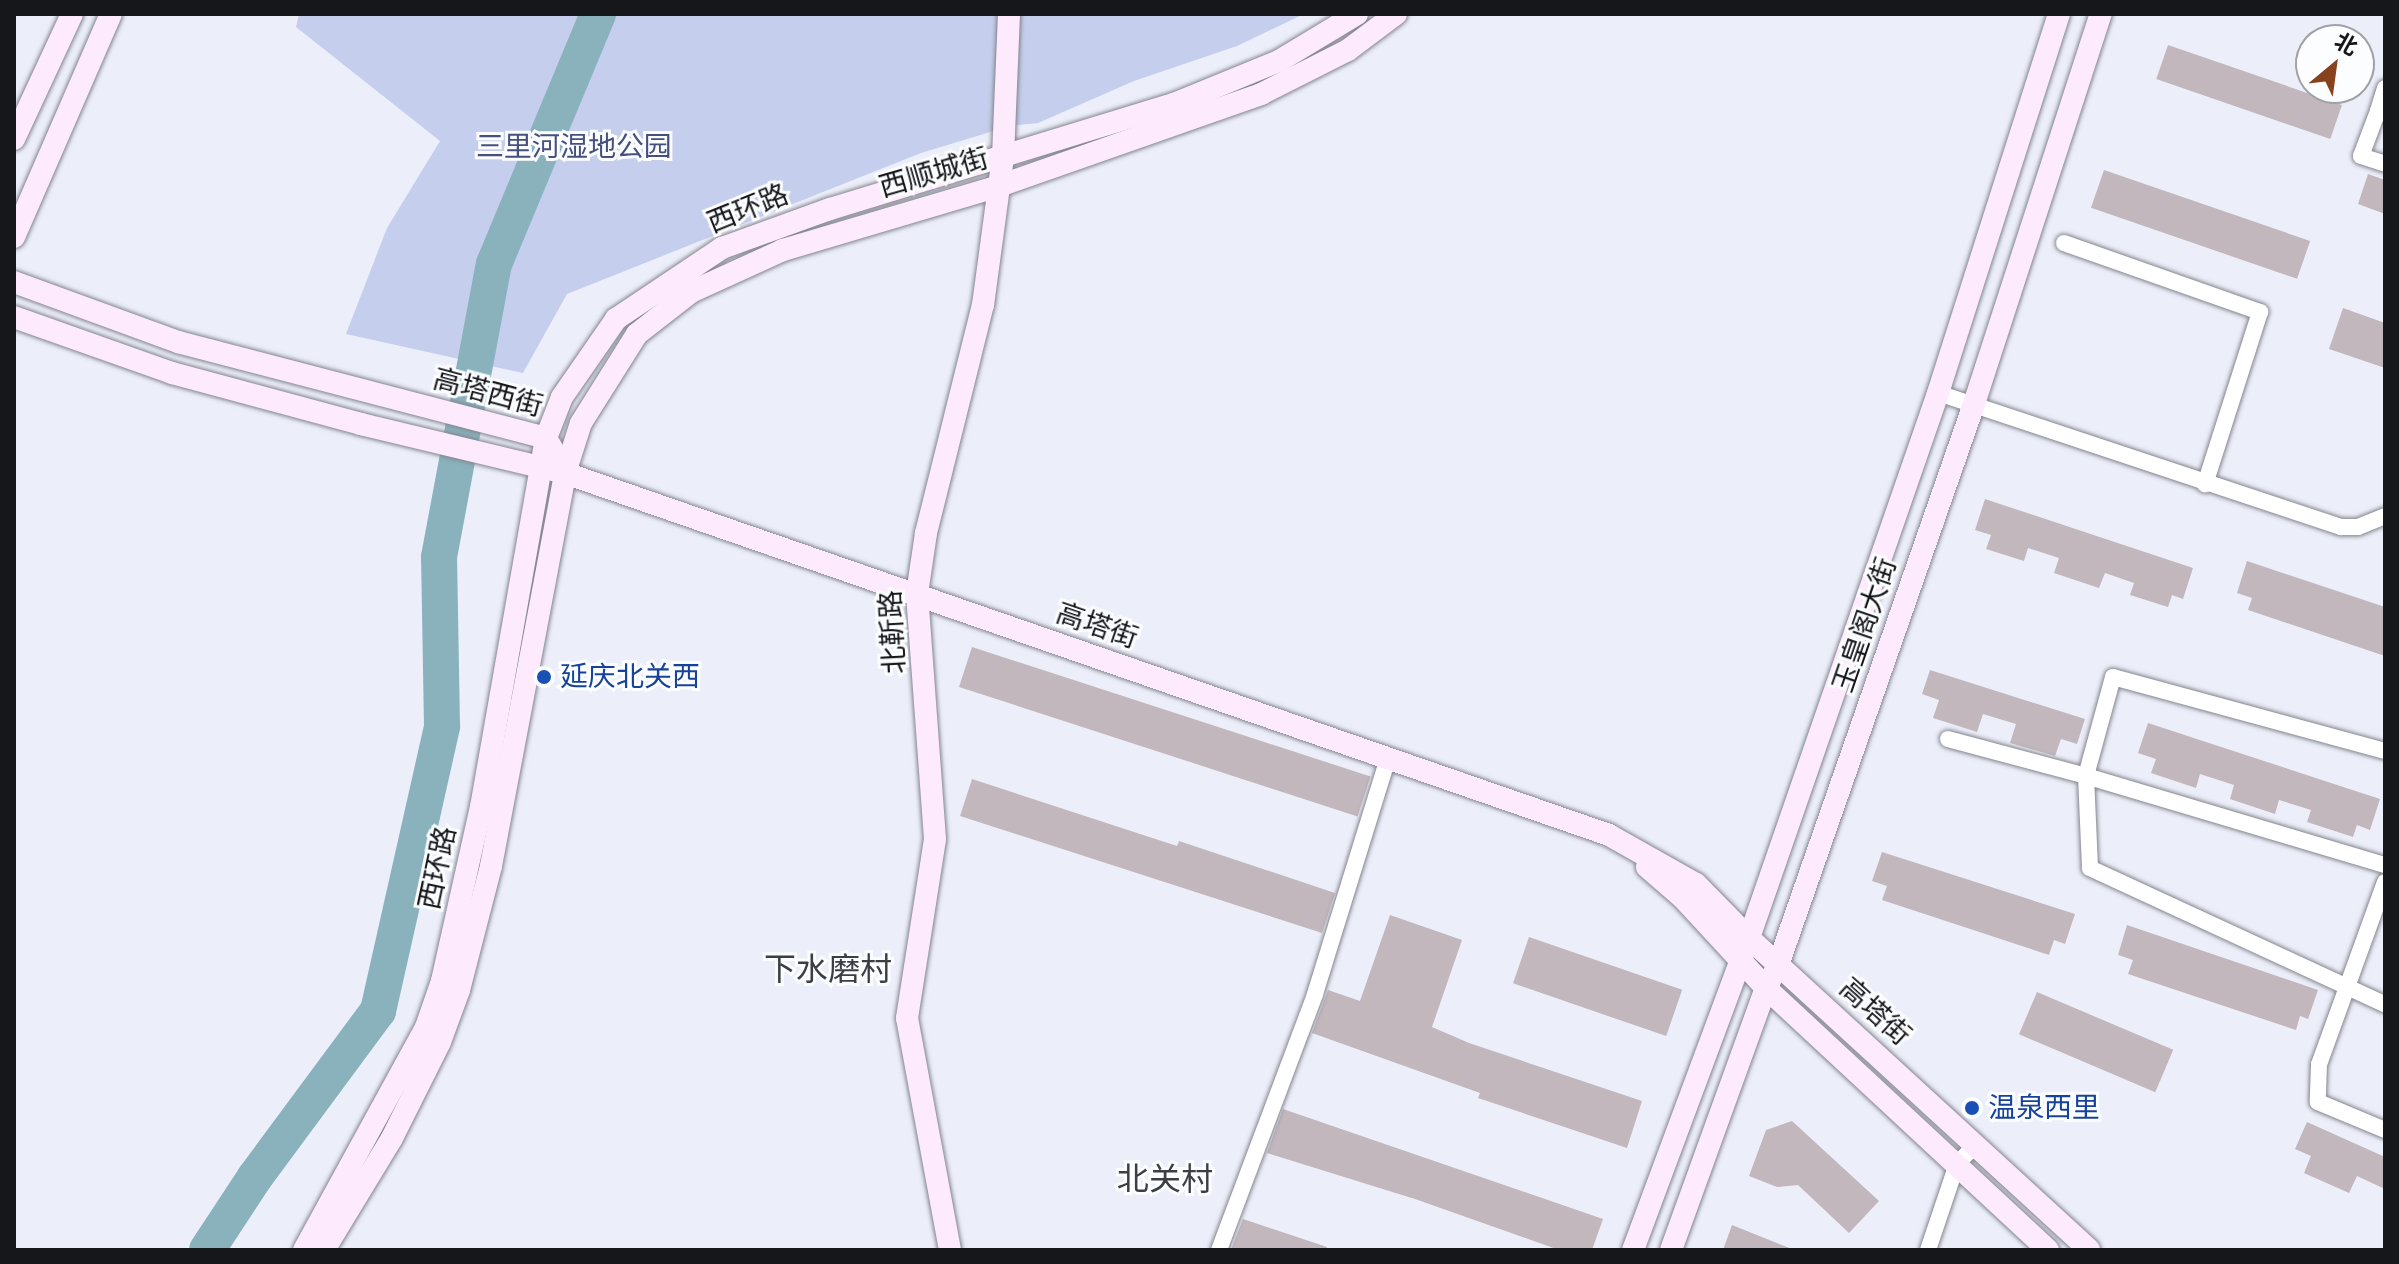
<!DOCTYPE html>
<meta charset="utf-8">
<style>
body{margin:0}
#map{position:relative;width:2399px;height:1264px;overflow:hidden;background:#eceff9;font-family:Signika,"Noto Sans SC",sans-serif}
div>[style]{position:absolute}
.green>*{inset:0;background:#c5ceec}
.river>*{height:36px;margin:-18px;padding:0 18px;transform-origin:18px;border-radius:18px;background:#89b2bd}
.building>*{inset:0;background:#c2b7bc;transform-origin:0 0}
.roads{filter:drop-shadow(0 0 2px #83858e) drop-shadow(0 0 2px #83858e)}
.street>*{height:16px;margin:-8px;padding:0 8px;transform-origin:8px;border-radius:8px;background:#fff}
.secondary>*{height:22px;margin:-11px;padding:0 11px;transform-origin:11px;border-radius:11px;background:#fdeafd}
.dots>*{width:22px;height:22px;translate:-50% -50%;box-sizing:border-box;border:4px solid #fcfdff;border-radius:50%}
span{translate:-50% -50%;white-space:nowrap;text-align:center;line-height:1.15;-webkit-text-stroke:6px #fcfdff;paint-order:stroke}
.park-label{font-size:28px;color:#45507e}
.street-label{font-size:28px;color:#16171b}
.transit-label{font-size:28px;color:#164399}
.left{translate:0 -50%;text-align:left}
.quarter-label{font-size:32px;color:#3b3e45}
.frame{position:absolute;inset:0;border:16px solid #16171b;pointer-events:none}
.north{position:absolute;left:2295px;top:24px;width:80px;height:80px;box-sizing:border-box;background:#fcfdff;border:2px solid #a0a1a4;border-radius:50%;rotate:29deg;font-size:22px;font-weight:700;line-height:32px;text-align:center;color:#16171b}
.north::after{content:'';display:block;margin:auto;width:28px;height:36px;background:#87411c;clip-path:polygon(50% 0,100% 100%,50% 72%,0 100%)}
</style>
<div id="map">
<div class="green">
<div style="clip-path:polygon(299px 14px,1304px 14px,1237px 46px,1134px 81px,1038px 123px,1010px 126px,921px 153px,567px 294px,523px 373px,346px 334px,387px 228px,440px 141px,296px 27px)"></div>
</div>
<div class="river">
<div style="left:207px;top:1250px;width:87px;rotate:-56.7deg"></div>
<div style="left:255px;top:1177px;width:207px;rotate:-53.5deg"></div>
<div style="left:378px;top:1011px;width:292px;rotate:-77.3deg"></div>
<div style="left:442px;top:726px;width:169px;rotate:-91deg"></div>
<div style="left:439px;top:557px;width:298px;rotate:-79.4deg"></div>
<div style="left:494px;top:264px;width:271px;rotate:-67.4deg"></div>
</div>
<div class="building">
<div style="left:2168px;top:45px;width:184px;height:36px;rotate:19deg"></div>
<div style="left:2104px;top:170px;width:218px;height:40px;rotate:19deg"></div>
<div style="clip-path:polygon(2368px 174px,2385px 180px,2385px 214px,2358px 204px)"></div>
<div style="clip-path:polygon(2343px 308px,2385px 323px,2385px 368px,2329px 349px)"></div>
<div style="clip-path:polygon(1985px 499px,2193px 568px,2183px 599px,2172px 595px,2168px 607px,2130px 595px,2134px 583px,2105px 573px,2099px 588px,2054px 573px,2059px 558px,2028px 548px,2024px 561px,1986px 549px,1991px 535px,1975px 530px)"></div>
<div style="clip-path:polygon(2247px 561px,2385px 607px,2385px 656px,2248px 610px,2252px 598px,2237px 593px)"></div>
<div style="left:972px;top:647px;width:419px;height:42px;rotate:18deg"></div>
<div style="clip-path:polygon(1930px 670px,2085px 719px,2077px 744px,2061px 739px,2055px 756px,2010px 743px,2016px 724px,1983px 714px,1977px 732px,1933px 718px,1939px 700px,1922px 694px)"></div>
<div style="clip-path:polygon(2148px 723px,2380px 799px,2370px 830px,2357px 825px,2353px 837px,2307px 822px,2311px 810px,2279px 800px,2275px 814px,2230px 799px,2234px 785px,2200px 774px,2196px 788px,2151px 773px,2156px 759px,2138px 753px)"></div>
<div style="clip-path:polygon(972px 779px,1177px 846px,1179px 841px,1335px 893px,1322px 933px,960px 816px)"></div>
<div style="clip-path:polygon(1882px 852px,2075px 914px,2065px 944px,2054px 940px,2049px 955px,1882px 900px,1887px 886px,1872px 881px)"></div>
<div style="clip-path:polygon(1390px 915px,1462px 940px,1432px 1027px,1469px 1043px,1642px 1101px,1627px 1148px,1478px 1098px,1480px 1093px,1312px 1033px,1328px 990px,1360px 1001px)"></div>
<div style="clip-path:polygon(2127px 925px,2318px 990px,2308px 1019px,2300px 1016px,2296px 1030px,2128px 974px,2133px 960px,2118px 955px)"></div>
<div style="left:1529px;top:937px;width:162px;height:49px;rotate:19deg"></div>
<div style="left:2037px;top:992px;width:148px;height:46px;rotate:23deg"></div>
<div style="clip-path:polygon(1283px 1109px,1603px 1219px,1592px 1250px,1559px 1250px,1415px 1199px,1267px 1153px)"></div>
<div style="clip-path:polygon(1792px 1121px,1879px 1201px,1849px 1233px,1798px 1185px,1777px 1187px,1749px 1176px,1766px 1130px)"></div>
<div style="clip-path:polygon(2307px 1122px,2385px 1157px,2385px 1189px,2357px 1176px,2349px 1193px,2304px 1173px,2311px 1156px,2295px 1149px)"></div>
<div style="clip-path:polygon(1243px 1219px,1327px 1247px,1326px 1250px,1231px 1250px)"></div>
<div style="clip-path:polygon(1732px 1225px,1792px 1249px,1792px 1250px,1723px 1250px)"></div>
</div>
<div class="roads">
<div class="street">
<div style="left:2385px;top:88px;width:24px;rotate:107deg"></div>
<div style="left:2378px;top:111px;width:8px;rotate:23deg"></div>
<div style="left:2378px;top:111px;width:48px;rotate:110.7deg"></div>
<div style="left:2361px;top:156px;width:25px;rotate:18deg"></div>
<div style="left:2064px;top:243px;width:208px;rotate:19.4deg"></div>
<div style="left:2260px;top:312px;width:181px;rotate:107.7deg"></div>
<div style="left:1938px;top:393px;width:425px;rotate:18.4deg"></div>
<div style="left:2341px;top:527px;width:17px"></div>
<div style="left:2358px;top:527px;width:29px;rotate:-22deg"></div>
<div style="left:1948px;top:739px;width:143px;rotate:15deg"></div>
<div style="left:2086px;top:776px;width:92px;rotate:87.5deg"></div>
<div style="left:2090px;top:868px;width:325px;rotate:24.8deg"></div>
<div style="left:2385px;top:751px;width:282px;rotate:-164.8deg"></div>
<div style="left:2113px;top:677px;width:103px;rotate:105.3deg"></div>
<div style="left:2086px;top:776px;width:312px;rotate:16.6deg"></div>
<div style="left:2385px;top:882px;width:194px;rotate:109.9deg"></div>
<div style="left:2319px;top:1064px;width:38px;rotate:92deg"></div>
<div style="left:2318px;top:1102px;width:73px;rotate:22.7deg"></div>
<div style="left:1219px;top:1250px;width:273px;rotate:-69.4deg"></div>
<div style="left:1315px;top:994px;width:247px;rotate:-72.8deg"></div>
<div style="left:1928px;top:1250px;width:91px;rotate:-71.4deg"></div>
<div style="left:1957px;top:1164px;width:28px;rotate:-46deg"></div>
</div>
<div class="secondary">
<div style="left:14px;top:139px;width:138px;rotate:-65.1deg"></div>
<div style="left:14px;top:237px;width:243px;rotate:-66.5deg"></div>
<div style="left:14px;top:282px;width:175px;rotate:20.1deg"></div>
<div style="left:178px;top:342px;width:380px;rotate:14.6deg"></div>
<div style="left:546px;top:438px;width:14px;rotate:60deg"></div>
<div style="left:14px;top:317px;width:168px;rotate:19.5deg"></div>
<div style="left:172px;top:373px;width:196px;rotate:15.1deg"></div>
<div style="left:361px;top:424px;width:210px;rotate:13.5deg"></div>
<div style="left:565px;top:473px;width:1105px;rotate:19.12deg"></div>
<div style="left:1609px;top:835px;width:100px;rotate:29.4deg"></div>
<div style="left:1696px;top:884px;width:76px;rotate:45.5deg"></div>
<div style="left:1749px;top:938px;width:461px;rotate:42.5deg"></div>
<div style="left:1647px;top:867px;width:48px;rotate:40.7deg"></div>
<div style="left:1683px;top:898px;width:122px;rotate:47.3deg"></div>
<div style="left:1766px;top:988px;width:385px;rotate:42.9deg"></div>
<div style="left:304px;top:1250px;width:254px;rotate:-61.3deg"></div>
<div style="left:426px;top:1027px;width:49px;rotate:-70.8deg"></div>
<div style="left:442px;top:981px;width:178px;rotate:-77.4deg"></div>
<div style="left:481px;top:807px;width:375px;rotate:-80deg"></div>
<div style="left:546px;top:438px;width:44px;rotate:-68.7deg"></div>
<div style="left:562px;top:397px;width:95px;rotate:-55.3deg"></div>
<div style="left:616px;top:319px;width:128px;rotate:-33.8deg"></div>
<div style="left:722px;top:248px;width:115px;rotate:-19.9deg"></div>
<div style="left:830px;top:209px;width:360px;rotate:-17deg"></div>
<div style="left:1174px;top:104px;width:113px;rotate:-22.3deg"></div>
<div style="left:1279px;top:61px;width:91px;rotate:-31.1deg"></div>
<div style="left:324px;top:1250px;width:131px;rotate:-58.7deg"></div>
<div style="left:392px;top:1138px;width:107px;rotate:-63.4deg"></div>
<div style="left:440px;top:1042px;width:55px;rotate:-69.9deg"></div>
<div style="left:459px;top:990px;width:128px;rotate:-75.5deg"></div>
<div style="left:491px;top:866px;width:400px;rotate:-79.3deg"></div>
<div style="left:565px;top:473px;width:52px;rotate:-72.3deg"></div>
<div style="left:581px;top:423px;width:105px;rotate:-57.8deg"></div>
<div style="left:637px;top:334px;width:68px;rotate:-37.9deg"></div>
<div style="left:691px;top:292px;width:101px;rotate:-24.5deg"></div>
<div style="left:783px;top:250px;width:225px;rotate:-16.5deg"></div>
<div style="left:999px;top:186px;width:278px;rotate:-19.3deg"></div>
<div style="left:1261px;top:94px;width:97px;rotate:-26.8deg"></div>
<div style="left:1348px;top:50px;width:60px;rotate:-36.9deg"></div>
<div style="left:950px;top:1250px;width:236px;rotate:-100.5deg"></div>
<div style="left:907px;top:1018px;width:181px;rotate:-81.1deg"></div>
<div style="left:935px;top:839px;width:246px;rotate:-94.2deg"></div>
<div style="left:917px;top:594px;width:62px;rotate:-81.6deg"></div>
<div style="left:926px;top:533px;width:235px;rotate:-76deg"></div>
<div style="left:983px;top:305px;width:149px;rotate:-82.3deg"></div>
<div style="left:1003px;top:157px;width:143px;rotate:-87.6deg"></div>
<div style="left:1633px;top:1250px;width:333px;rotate:-69.6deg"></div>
<div style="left:1749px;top:938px;width:577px;rotate:-70.87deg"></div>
<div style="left:1938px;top:393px;width:398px;rotate:-72.3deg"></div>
<div style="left:1671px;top:1250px;width:279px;rotate:-70.1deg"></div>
<div style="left:1766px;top:988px;width:26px;rotate:-62deg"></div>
<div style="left:1778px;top:965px;width:594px;rotate:-70.74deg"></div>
<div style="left:1974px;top:404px;width:410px;rotate:-72deg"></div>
</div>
</div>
<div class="dots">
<div style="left:544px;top:677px;background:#1a4fb4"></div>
<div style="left:1972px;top:1108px;background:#1a4fb4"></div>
</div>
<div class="park-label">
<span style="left:574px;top:147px">三里河湿地公园</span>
</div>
<div class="street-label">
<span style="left:934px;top:173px;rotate:-16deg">西顺城街</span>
<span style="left:748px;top:209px;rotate:-22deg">西环路</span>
<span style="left:488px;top:393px;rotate:15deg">高塔西街</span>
<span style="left:1865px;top:625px;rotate:-71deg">玉皇阁大街</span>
<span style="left:1097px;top:626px;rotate:19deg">高塔街</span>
<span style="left:893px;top:632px;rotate:-93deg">北靳路</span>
<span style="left:438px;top:868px;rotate:-78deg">西环路</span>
<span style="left:1875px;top:1012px;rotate:42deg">高塔街</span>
</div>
<div class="transit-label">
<span class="left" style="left:560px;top:677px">延庆北关西</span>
<span class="left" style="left:1988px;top:1108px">温泉西里</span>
</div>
<div class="quarter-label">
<span style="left:828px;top:970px">下水磨村</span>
<span style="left:1165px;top:1180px">北关村</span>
</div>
<div class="frame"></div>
<div class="north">北</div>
</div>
